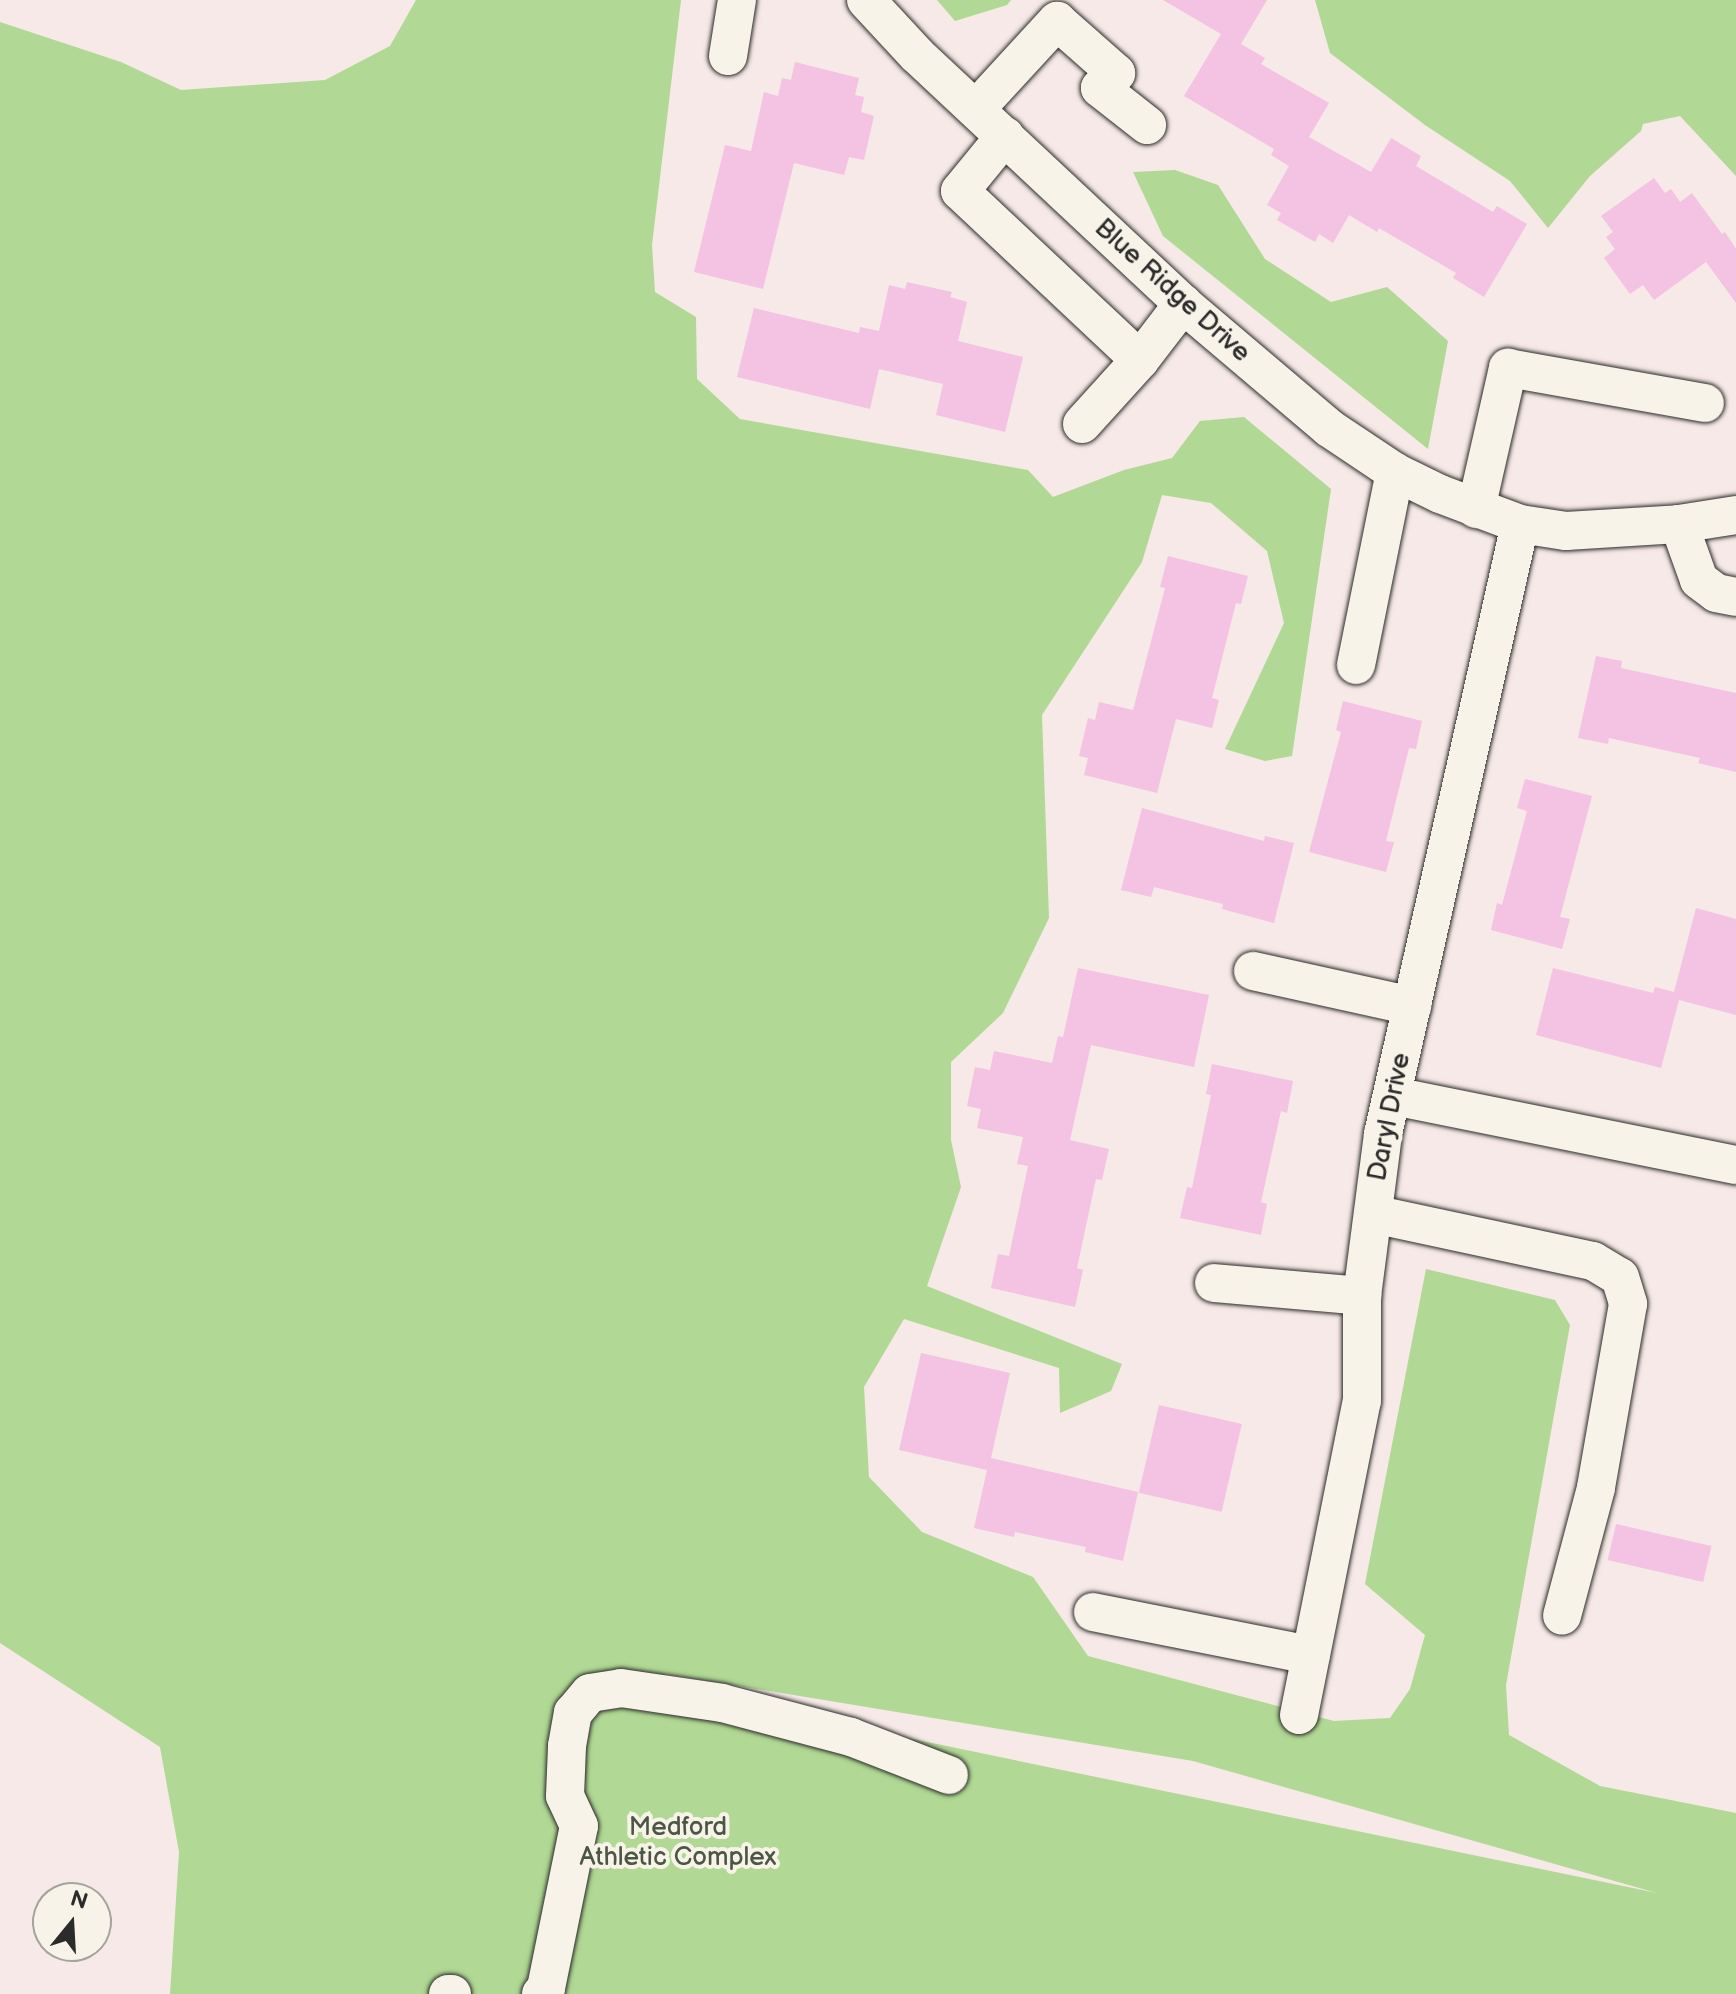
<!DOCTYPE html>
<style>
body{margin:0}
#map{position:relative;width:1736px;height:1994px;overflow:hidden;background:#f6e9e7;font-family:"Balsamiq Sans",sans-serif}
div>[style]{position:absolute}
.green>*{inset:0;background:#b1d894}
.building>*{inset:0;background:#f4c2e2;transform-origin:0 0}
.roads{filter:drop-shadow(0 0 2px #2b2b2b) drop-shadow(0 0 2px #2b2b2b)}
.minor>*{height:38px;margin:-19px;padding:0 19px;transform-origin:19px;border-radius:19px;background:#f7f3e8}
span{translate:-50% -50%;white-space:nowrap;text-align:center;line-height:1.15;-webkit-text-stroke:8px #f7f3e8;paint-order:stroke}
.street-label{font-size:26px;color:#2b2b2b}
.park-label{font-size:26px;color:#4c5645}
.north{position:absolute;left:32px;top:1882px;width:80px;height:80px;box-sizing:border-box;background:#f7f3e8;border:2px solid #a5a39c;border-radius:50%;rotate:18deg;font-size:22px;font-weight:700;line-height:32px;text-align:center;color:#2b2b2b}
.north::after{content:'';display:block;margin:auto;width:28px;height:36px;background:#2b2b2b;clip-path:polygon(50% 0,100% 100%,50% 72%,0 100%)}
</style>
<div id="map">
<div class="green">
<div style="clip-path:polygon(evenodd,416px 0,681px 0,652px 245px,655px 292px,696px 317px,697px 379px,740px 419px,1028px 470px,1053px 497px,1124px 470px,1172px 458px,1200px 421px,1244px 417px,1331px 489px,1292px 756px,1265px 761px,1225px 749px,1284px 623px,1267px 551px,1211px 503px,1162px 495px,1142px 562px,1042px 715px,1049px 918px,1003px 1013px,951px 1062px,951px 1140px,961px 1187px,927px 1286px,1122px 1364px,1111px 1391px,1060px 1413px,1059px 1368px,904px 1319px,864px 1387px,869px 1477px,922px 1532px,1033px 1577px,1088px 1656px,1334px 1721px,1390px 1718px,1410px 1689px,1425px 1635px,1365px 1584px,1426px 1269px,1555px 1300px,1570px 1325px,1506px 1685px,1509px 1735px,1600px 1786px,1736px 1813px,1736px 1994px,170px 1994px,179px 1852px,160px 1747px,0 1643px,0 22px,121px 62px,181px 90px,325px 80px,390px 46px,416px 0,666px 1674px,1193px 1761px,1657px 1893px,637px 1682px,666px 1674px)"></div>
<div style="clip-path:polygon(937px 0,1011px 0,1007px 5px,955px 21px)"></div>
<div style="clip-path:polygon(1315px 0,1736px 0,1736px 176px,1680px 116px,1643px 124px,1641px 131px,1590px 176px,1548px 228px,1510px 181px,1425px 125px,1330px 53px)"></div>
<div style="clip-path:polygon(1175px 170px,1218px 185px,1265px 259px,1331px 302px,1387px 287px,1448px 341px,1428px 449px,1163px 236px,1133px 172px)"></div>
</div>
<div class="building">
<div style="clip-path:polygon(1163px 0,1267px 0,1241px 44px,1265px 58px,1261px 64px,1329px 103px,1309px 137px,1371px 172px,1391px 138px,1421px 156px,1416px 166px,1493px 212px,1497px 206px,1527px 224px,1484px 297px,1453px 278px,1456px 273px,1379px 228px,1377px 232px,1349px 215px,1333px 243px,1319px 234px,1315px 242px,1277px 220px,1281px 213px,1267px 205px,1289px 166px,1271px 155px,1274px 149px,1184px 96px,1221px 34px)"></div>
<div style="clip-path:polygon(795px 62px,859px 78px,855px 95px,864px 97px,861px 112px,874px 116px,864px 160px,849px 157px,844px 175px,794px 163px,763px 289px,694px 272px,725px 145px,751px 151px,764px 92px,778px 96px,782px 78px,791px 80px)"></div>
<div style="clip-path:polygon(1654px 178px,1665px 193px,1671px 189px,1680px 202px,1692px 193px,1722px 234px,1725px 232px,1736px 249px,1736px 303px,1706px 262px,1654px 300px,1643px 285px,1630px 294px,1604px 258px,1615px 249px,1606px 237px,1613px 232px,1601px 216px)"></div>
<div style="clip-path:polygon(907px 282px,952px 292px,950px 297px,967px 302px,958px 341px,1023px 357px,1005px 432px,936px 415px,943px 384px,879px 369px,870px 409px,737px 377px,754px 308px,859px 333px,860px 327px,879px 331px,889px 285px,905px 289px)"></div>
<div style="clip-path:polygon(1168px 556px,1248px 576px,1241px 604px,1236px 603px,1212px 698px,1219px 700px,1212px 728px,1176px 719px,1157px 793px,1084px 775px,1088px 758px,1079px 756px,1088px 718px,1095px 720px,1099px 702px,1133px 710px,1165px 588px,1160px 587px)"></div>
<div style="clip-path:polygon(1596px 656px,1622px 661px,1621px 668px,1736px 693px,1736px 772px,1698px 763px,1700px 758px,1609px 738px,1608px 744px,1578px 738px)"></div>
<div style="clip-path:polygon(1343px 701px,1422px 721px,1416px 749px,1409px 748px,1386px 841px,1394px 842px,1386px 872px,1309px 852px,1341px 732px,1336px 730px)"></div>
<div style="clip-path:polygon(1525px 779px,1592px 796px,1560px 917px,1570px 919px,1562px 949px,1491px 930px,1497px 903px,1502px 905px,1527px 811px,1517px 808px)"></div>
<div style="clip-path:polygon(1142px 808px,1264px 841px,1265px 836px,1294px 843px,1274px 923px,1222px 909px,1223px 904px,1154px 887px,1151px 897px,1121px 890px)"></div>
<div style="clip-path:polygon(1696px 908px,1736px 919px,1736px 1015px,1679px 1000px,1661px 1068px,1536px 1035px,1553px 968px,1653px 993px,1655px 987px,1674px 992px)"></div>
<div style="clip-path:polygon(1078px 968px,1209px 995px,1194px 1067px,1091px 1045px,1070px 1140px,1109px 1149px,1102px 1180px,1096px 1179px,1077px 1268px,1083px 1270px,1075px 1307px,991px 1288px,998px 1254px,1009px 1256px,1028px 1166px,1017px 1164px,1023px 1137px,977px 1128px,981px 1109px,967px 1106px,975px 1067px,990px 1070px,994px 1051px,1052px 1063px,1058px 1036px,1063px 1037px)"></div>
<div style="clip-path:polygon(1212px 1064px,1293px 1081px,1287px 1113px,1281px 1111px,1261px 1202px,1267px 1204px,1261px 1235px,1180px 1218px,1187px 1187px,1192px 1188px,1211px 1095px,1206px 1094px)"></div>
<div style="clip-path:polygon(921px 1353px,1010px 1373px,991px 1458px,1138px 1492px,1123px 1561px,1085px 1552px,1086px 1547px,1015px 1532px,1014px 1537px,974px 1528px,987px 1470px,899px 1450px)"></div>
<div style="left:1159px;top:1405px;width:85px;height:90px;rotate:13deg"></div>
<div style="left:1616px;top:1524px;width:98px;height:37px;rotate:13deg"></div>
</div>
<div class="roads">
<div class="minor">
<div style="left:866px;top:0;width:75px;rotate:47.2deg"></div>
<div style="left:917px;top:55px;width:364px;rotate:43.1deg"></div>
<div style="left:1183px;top:304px;width:192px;rotate:40.3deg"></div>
<div style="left:1329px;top:428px;width:79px;rotate:33.7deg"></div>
<div style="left:1395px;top:472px;width:50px;rotate:26.1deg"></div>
<div style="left:1440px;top:494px;width:85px;rotate:20.6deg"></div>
<div style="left:1520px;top:524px;width:47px;rotate:8.7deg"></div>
<div style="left:1566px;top:531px;width:113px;rotate:-3.5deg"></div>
<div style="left:1679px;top:524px;width:58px;rotate:-9deg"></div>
<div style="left:728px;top:56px;width:57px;rotate:-80.9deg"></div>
<div style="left:976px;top:109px;width:120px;rotate:-47.4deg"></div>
<div style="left:1057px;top:21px;width:79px;rotate:41.4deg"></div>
<div style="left:1116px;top:73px;width:22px;rotate:137deg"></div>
<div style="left:1100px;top:88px;width:60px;rotate:38.2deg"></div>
<div style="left:1005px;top:136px;width:71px;rotate:129.3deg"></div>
<div style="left:960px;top:191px;width:247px;rotate:43.2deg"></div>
<div style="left:1082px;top:424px;width:86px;rotate:-47.8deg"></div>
<div style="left:1140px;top:360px;width:71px;rotate:-52.5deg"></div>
<div style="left:1476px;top:509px;width:145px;rotate:-77.2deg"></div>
<div style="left:1508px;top:368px;width:200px;rotate:10.1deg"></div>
<div style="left:1679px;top:524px;width:59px;rotate:70.3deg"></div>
<div style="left:1699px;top:580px;width:21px;rotate:37deg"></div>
<div style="left:1716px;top:593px;width:20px;rotate:11deg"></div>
<div style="left:1356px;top:665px;width:197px;rotate:-78.6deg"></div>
<div style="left:1253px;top:971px;width:163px;rotate:12.4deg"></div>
<div style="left:1393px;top:1096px;width:350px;rotate:11.4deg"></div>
<div style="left:1373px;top:1214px;width:225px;rotate:12.1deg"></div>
<div style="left:1593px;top:1261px;width:31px;rotate:31deg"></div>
<div style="left:1620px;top:1277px;width:28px;rotate:73deg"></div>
<div style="left:1628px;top:1304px;width:187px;rotate:99.9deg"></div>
<div style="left:1596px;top:1488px;width:132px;rotate:104.9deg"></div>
<div style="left:1214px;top:1283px;width:149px;rotate:5deg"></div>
<div style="left:1093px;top:1612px;width:222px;rotate:11.2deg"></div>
<div style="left:1299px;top:1715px;width:320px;rotate:-78.7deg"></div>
<div style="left:1362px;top:1401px;width:105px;rotate:-90deg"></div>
<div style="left:1362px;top:1296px;width:163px;rotate:-82.6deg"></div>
<div style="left:1383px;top:1134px;width:625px;rotate:-77.34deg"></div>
<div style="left:448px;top:1994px;width:4px"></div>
<div style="left:541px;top:1994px;width:8px;rotate:-50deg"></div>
<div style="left:546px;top:1988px;width:165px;rotate:-78.5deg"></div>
<div style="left:579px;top:1826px;width:33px;rotate:-115deg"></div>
<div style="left:565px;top:1796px;width:50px;rotate:-87.7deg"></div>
<div style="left:567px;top:1746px;width:34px;rotate:-80deg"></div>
<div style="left:573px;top:1713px;width:26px;rotate:-50deg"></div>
<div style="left:590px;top:1693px;width:31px;rotate:-9deg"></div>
<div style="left:621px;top:1688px;width:102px;rotate:8.4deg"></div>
<div style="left:722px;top:1703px;width:133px;rotate:14.8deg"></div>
<div style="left:851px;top:1737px;width:105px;rotate:21.2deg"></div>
</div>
</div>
<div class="street-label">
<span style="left:1172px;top:291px;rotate:42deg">Blue Ridge Drive</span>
<span style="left:1390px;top:1117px;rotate:-79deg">Daryl Drive</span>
</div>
<div class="park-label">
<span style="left:678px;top:1843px">Medford<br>Athletic Complex</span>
</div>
<div class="north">N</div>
</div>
